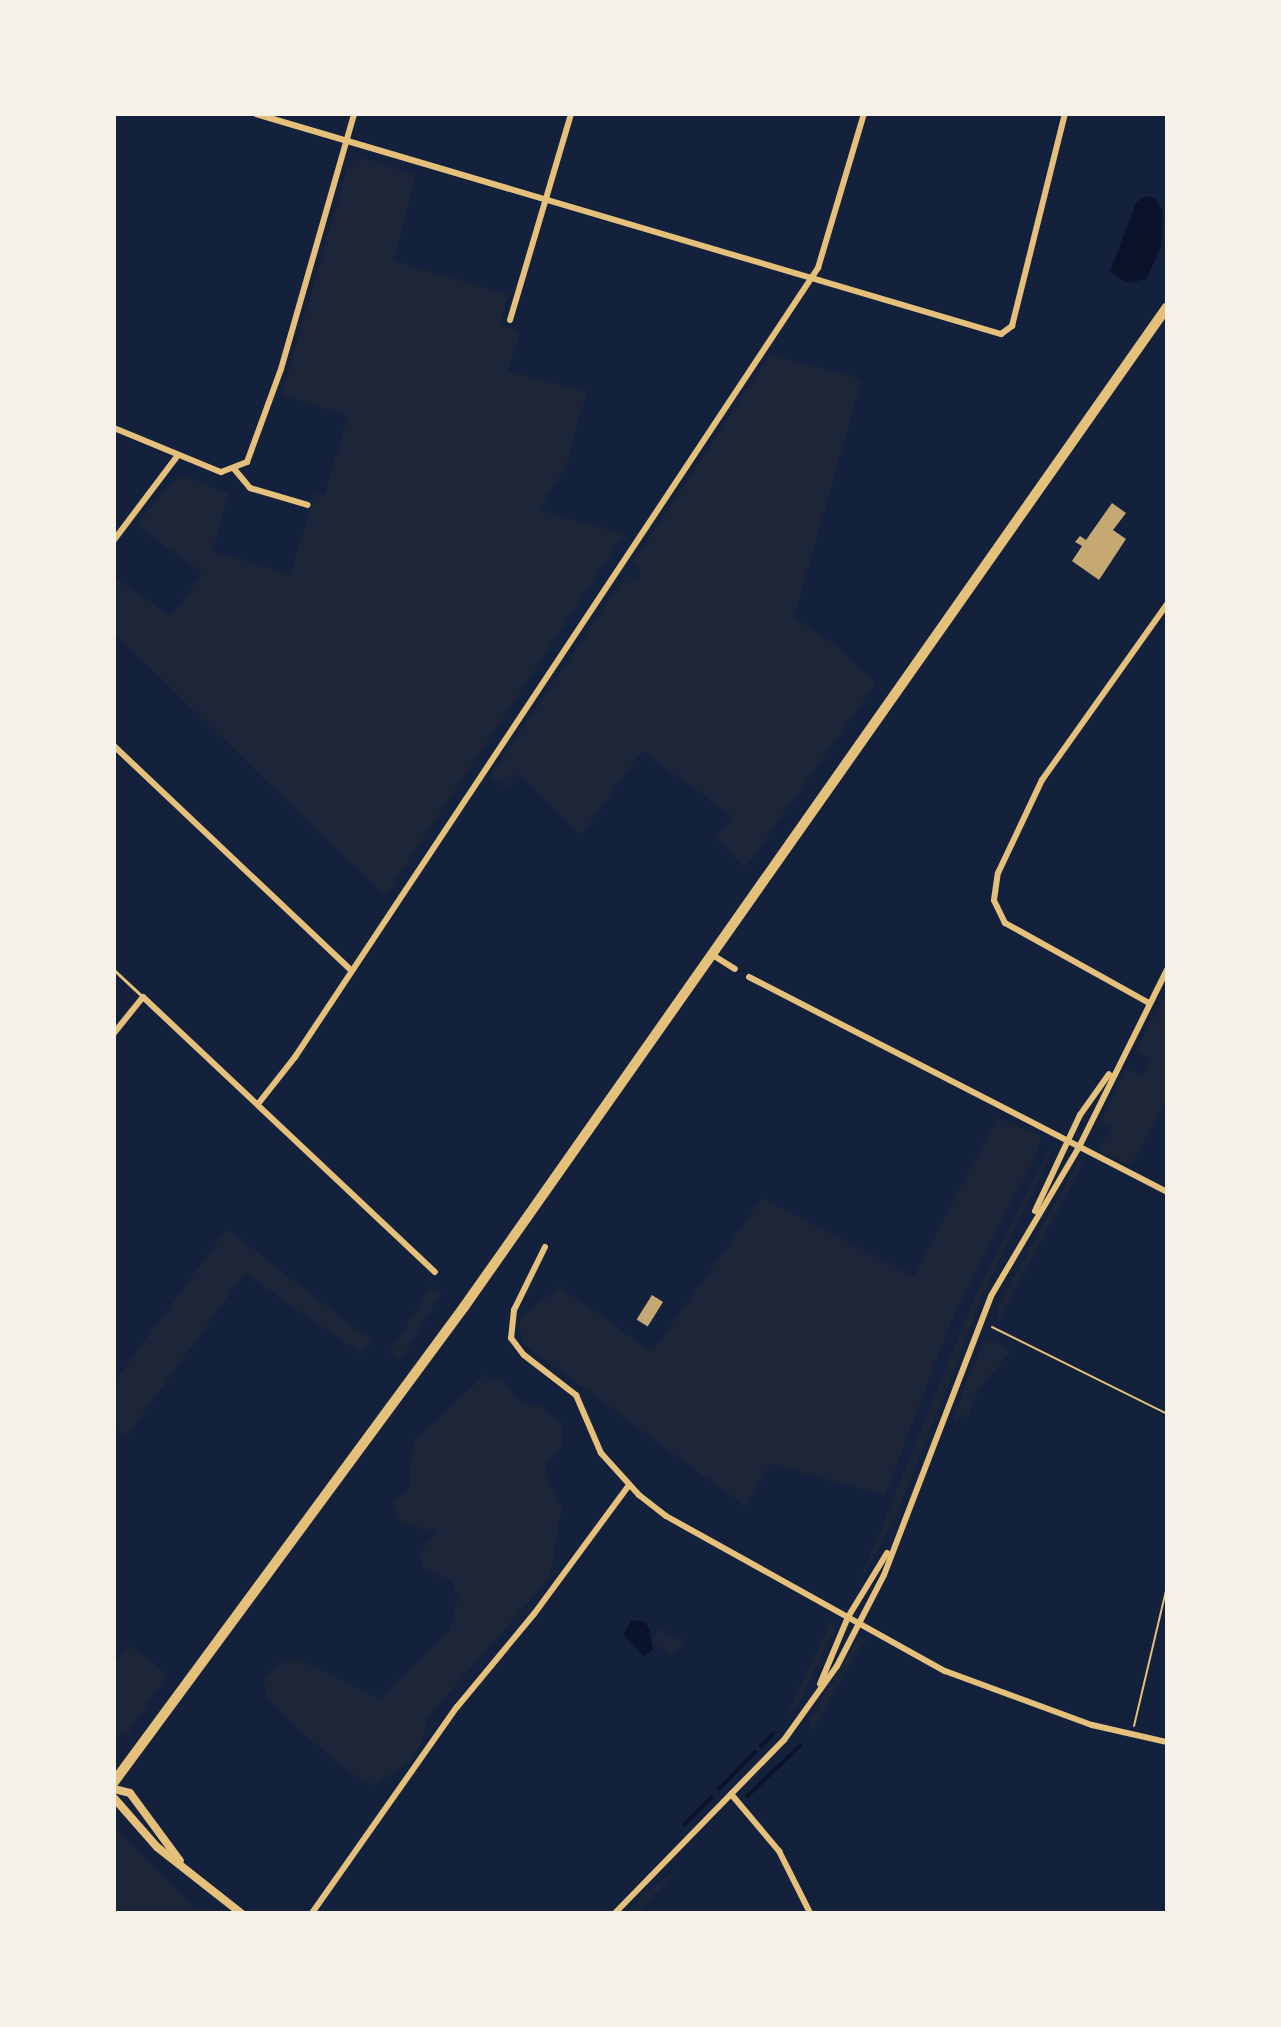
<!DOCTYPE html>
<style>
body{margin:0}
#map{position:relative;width:1281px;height:2027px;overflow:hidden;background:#14213d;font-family:Overpass,sans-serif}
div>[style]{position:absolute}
.green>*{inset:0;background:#1d2539;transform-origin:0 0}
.water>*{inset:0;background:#0b132b}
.stream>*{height:4px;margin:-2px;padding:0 2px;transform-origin:2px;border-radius:2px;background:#0b132b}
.building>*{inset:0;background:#c6a872;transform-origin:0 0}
.path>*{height:2px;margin:-1px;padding:0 1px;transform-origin:1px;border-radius:1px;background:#e5c07b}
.service>*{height:3px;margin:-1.5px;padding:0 1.5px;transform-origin:1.5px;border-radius:1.5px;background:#e5c07b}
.minor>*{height:6px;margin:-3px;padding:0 3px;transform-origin:3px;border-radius:3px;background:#e5c07b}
.tertiary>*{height:8px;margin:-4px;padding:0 4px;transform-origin:4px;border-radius:4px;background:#e5c07b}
.primary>*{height:10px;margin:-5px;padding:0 5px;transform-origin:5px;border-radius:5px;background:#e5c07b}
span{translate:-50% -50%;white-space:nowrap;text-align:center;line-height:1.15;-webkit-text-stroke:6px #f6f1e7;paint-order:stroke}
.frame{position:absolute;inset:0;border:116px solid #f6f1e7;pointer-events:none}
</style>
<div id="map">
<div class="green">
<div style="clip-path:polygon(360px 156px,416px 176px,394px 261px,508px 294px,501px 324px,520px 333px,508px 371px,587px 391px,566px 466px,539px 510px,624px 534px,385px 896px,114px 633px,114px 576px,171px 617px,202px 573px,136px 525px,170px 483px,185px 476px,229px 494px,212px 551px,290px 574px,315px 493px,324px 495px,348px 416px,282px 395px,347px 169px)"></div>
<div style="clip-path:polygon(770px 354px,862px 379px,794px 618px,832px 642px,876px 683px,745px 868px,717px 838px,732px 816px,642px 751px,581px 835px,517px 773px,507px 788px,490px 776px,626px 575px,638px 580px,641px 568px,632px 564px)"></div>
<div style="clip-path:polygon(1167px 993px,1167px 1098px,1131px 1166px,1098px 1151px,1112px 1127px,1101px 1121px,1126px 1069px,1144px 1075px,1151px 1060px,1135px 1050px)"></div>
<div style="clip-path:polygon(997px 1118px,1041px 1136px,1036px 1156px,955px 1312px,885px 1495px,770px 1464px,746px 1507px,522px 1343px,519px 1318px,560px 1287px,652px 1352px,762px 1198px,914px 1276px)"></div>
<div style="clip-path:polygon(1052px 1145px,1046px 1165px,984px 1293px,896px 1516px,858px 1585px,978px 1289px)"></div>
<div style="clip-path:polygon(1086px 1158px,998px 1322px,997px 1307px,1078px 1162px)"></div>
<div style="clip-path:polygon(227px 1229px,372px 1341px,361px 1354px,245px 1273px,126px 1437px,114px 1428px,114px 1382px)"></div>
<div style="left:431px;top:1286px;width:13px;height:79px;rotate:32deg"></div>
<div style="clip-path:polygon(995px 1340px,1011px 1351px,977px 1391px,968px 1417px,960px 1414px,956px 1424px,953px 1417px,983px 1342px)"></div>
<div style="clip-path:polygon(484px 1375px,503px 1380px,519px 1401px,542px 1407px,563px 1425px,562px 1446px,546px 1465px,549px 1485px,562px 1507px,550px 1577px,427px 1718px,423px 1740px,410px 1762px,372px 1785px,348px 1772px,296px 1727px,266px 1696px,264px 1679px,280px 1663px,298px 1659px,380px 1699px,449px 1631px,458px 1599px,451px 1581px,424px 1570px,419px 1554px,436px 1531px,402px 1524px,392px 1503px,409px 1490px,413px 1442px)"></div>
<div style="clip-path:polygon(832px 1618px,835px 1629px,798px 1706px,787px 1715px)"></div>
<div style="clip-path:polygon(657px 1628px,685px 1642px,671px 1656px,654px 1643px)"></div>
<div style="clip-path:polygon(870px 1637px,861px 1646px,812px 1732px,809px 1721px,857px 1640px)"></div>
<div style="clip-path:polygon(128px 1645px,168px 1674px,129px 1732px,114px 1738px,114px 1666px)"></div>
<div style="clip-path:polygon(114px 1827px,190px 1904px,206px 1913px,114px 1913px)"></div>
<div style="clip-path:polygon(680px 1867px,639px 1913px,627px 1913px,645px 1894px)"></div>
</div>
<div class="water">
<div style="clip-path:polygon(1145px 196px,1155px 198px,1162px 210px,1161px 246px,1147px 279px,1127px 283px,1110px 271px,1136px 203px)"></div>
<div style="clip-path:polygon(632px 1620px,645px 1622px,649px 1629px,653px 1649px,644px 1657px,623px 1634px)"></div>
</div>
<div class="stream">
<div style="left:761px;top:1746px;width:17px;rotate:-45deg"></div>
<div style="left:719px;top:1789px;width:52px;rotate:-45.8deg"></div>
<div style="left:747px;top:1796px;width:74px;rotate:-43.4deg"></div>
<div style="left:685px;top:1824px;width:38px;rotate:-45deg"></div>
</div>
<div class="building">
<div style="clip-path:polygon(1112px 503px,1126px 513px,1113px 530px,1126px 539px,1099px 580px,1072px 561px,1082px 546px,1075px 542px,1080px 536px,1086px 540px)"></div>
<div style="left:652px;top:1295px;width:13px;height:29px;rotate:32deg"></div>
</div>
<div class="path">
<div style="left:992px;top:1327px;width:195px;rotate:26.4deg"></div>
<div style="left:1134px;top:1726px;width:144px;rotate:-76.7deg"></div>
</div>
<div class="service">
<div style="left:114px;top:970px;width:40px;rotate:43deg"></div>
</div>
<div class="minor">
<div style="left:256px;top:114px;width:777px;rotate:16.45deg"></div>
<div style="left:1001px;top:334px;width:14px;rotate:-36deg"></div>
<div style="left:1012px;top:326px;width:219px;rotate:-76deg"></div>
<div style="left:510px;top:320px;width:215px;rotate:-73.5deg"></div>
<div style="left:114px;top:428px;width:116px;rotate:22.4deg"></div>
<div style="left:221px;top:472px;width:28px;rotate:-21deg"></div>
<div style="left:247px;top:462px;width:99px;rotate:-69.9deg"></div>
<div style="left:281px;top:369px;width:265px;rotate:-74deg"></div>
<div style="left:235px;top:470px;width:23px;rotate:50deg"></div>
<div style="left:250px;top:488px;width:60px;rotate:16.3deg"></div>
<div style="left:114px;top:540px;width:106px;rotate:-53deg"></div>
<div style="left:114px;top:746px;width:326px;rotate:43.4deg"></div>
<div style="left:711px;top:954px;width:28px;rotate:32deg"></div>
<div style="left:749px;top:977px;width:470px;rotate:27.2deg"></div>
<div style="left:1149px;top:1003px;width:165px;rotate:-150.9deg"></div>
<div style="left:1005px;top:923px;width:25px;rotate:-116deg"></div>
<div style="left:994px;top:900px;width:27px;rotate:-82deg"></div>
<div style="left:998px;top:873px;width:103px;rotate:-64.7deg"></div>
<div style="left:1042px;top:780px;width:216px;rotate:-54.6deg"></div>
<div style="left:114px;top:1033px;width:46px;rotate:-51.1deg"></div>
<div style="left:143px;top:997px;width:401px;rotate:43.3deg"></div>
<div style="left:258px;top:1104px;width:60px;rotate:-51.8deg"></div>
<div style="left:295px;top:1057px;width:947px;rotate:-56.46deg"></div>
<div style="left:818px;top:268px;width:161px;rotate:-73.4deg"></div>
<div style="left:1035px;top:1211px;width:106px;rotate:-64.9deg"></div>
<div style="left:1080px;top:1115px;width:50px;rotate:-54.7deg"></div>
<div style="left:545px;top:1247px;width:70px;rotate:116.2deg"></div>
<div style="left:514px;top:1310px;width:28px;rotate:96deg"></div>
<div style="left:511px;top:1338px;width:21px;rotate:53deg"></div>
<div style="left:524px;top:1355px;width:66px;rotate:37.6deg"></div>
<div style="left:576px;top:1395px;width:63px;rotate:66.7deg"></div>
<div style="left:601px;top:1453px;width:57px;rotate:47.9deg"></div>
<div style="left:639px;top:1495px;width:34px;rotate:38deg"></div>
<div style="left:666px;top:1516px;width:319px;rotate:29.1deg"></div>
<div style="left:945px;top:1671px;width:157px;rotate:20.2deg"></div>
<div style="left:1092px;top:1725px;width:77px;rotate:12.8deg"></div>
<div style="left:820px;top:1684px;width:73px;rotate:-67.3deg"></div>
<div style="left:848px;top:1617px;width:75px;rotate:-58.6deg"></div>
<div style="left:731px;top:1794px;width:75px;rotate:49.9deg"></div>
<div style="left:779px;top:1851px;width:69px;rotate:63.4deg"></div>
<div style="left:312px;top:1913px;width:252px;rotate:-54.9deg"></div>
<div style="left:457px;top:1707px;width:121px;rotate:-50.4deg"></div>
<div style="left:534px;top:1614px;width:160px;rotate:-53.6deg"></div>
<div style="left:615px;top:1913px;width:242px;rotate:-45.7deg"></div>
<div style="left:784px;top:1740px;width:91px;rotate:-54.4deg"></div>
<div style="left:837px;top:1666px;width:102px;rotate:-62.7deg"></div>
<div style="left:884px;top:1575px;width:299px;rotate:-69deg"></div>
<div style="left:991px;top:1296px;width:173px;rotate:-59.4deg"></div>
<div style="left:1079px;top:1147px;width:198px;rotate:-63.6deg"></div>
</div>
<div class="tertiary">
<div style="left:114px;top:1789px;width:16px;rotate:14deg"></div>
<div style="left:130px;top:1793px;width:84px;rotate:53.7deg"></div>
<div style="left:114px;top:1798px;width:65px;rotate:48.7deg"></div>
<div style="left:157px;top:1847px;width:107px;rotate:38.2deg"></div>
</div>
<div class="primary">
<div style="left:114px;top:1782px;width:590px;rotate:-53.62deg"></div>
<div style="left:464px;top:1307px;width:1222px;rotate:-54.89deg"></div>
</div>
<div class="frame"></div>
</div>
